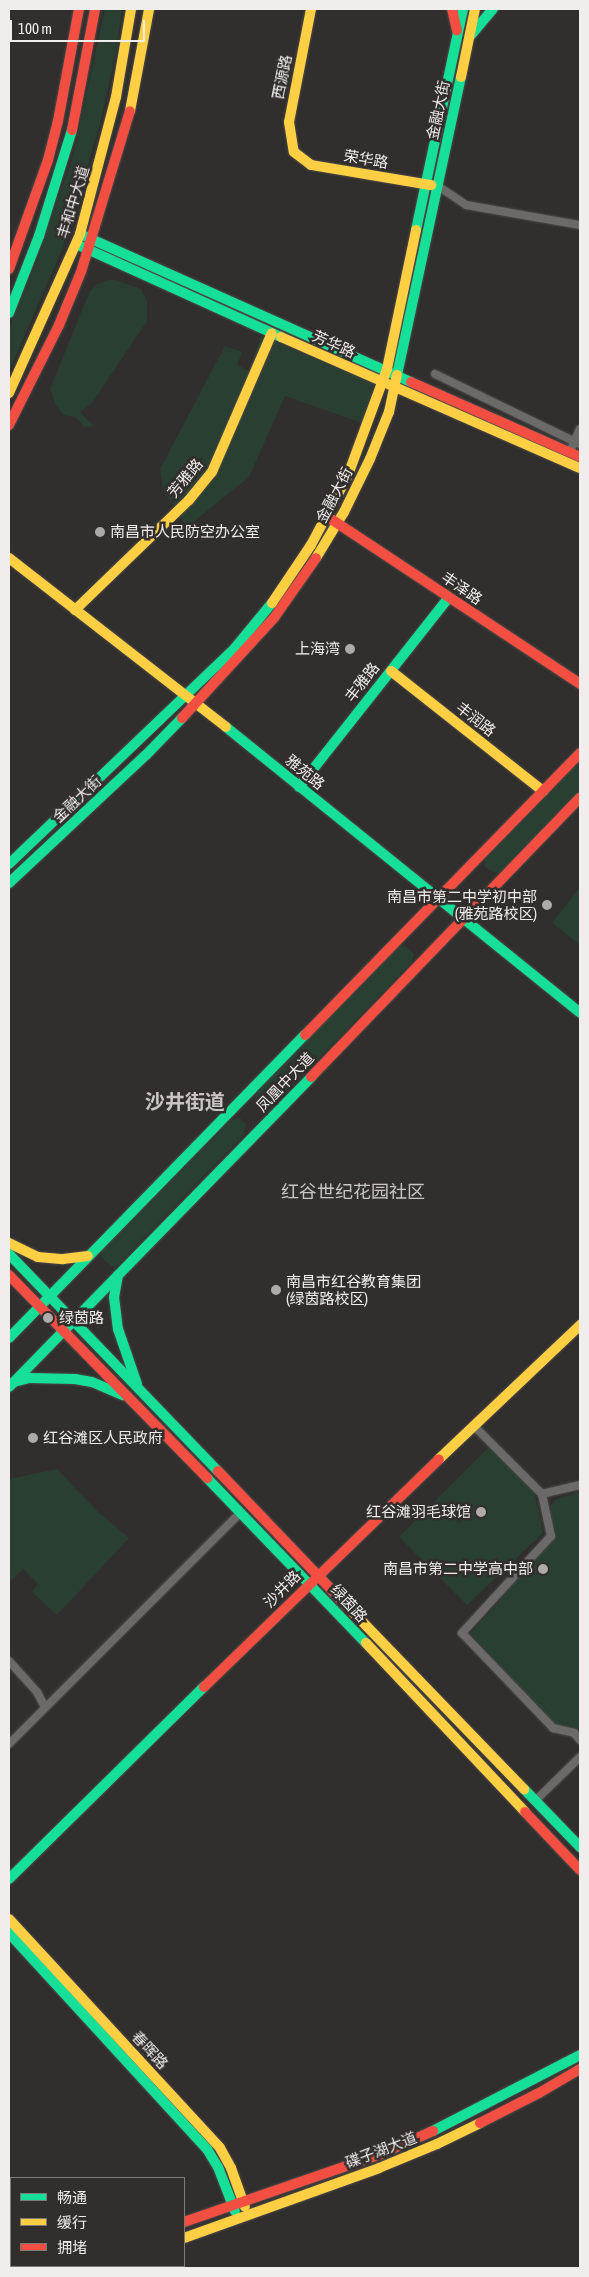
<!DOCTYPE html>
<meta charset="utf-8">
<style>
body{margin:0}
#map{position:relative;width:589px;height:2277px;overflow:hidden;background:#312f2d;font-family:"Asap Condensed","Noto Sans SC",sans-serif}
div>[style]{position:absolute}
.green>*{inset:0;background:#293f31}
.roads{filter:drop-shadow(0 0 1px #4c4a49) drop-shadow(0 0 1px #4c4a49)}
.street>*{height:8px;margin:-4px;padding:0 4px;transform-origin:4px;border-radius:4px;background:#6c6a68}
.fast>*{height:10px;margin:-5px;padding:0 5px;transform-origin:5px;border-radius:5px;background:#16e098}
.slow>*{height:10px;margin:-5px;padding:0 5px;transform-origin:5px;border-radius:5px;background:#ffcf43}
.jam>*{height:10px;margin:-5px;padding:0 5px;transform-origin:5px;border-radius:5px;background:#f24e42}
.dots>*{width:14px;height:14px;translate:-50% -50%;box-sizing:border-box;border:2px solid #322e2c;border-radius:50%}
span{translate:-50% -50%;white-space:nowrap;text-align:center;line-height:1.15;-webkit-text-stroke:5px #322e2c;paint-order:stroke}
.street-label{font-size:15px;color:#f0edec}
.poi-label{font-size:15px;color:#f0edec}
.left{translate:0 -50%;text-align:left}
.right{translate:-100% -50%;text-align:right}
.quarter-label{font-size:18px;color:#cac5c2}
.district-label{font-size:20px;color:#cac5c2;font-weight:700}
.frame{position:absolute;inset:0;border:10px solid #f0edec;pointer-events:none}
.legend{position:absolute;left:10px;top:2177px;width:175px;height:90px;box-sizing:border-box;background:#322e2c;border:1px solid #7e7a79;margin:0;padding:6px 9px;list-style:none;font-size:15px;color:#f0edec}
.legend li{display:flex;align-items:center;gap:10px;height:25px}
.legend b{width:25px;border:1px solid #7e7a79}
.scale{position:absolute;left:10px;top:20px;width:135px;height:22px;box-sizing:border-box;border:2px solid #f0edec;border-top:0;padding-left:6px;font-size:15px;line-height:18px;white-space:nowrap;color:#f0edec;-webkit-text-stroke:4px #322e2c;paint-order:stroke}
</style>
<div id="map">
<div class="green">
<div style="clip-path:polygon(105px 9px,122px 9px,116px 53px,99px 127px,62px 250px,9px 371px,9px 328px,35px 267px,73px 156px)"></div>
<div style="clip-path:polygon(112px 279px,141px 289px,147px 301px,147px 321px,92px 403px,80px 412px,94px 426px,85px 427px,75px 417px,64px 415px,56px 405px,50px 389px,90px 291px,98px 284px)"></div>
<div style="clip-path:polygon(261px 336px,375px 384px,362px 423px,285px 396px,249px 477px,187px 527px,163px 490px,160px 469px,225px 346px,242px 352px,237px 365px,249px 371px)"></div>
<div style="clip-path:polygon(580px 760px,580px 789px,500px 872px,495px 873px,485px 867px,484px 860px)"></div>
<div style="clip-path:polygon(580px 887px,580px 945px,552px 923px)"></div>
<div style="clip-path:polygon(404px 945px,414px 954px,412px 962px,270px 1109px,261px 1111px,254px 1104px,257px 1092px,398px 947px)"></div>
<div style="clip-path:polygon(240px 1118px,246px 1125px,243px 1136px,116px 1267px,111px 1266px,101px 1257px,102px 1251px,231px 1120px)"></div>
<div style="clip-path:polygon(491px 1445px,534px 1491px,543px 1533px,467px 1605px,399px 1537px)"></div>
<div style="clip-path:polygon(57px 1469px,99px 1513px,129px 1538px,57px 1615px,32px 1592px,38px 1584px,23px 1569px,9px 1582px,9px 1479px)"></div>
<div style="clip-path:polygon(580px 1492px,580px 1726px,577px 1730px,555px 1724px,470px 1634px,556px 1536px,550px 1506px,556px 1499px)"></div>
</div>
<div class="roads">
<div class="street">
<div style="left:438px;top:186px;width:34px;rotate:34deg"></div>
<div style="left:466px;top:205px;width:116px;rotate:10deg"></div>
<div style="left:435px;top:374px;width:161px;rotate:25.8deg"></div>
<div style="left:570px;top:452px;width:25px;rotate:-67deg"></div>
<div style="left:474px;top:1426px;width:96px;rotate:45deg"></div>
<div style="left:580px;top:1485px;width:39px;rotate:167deg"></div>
<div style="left:542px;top:1494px;width:43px;rotate:77.9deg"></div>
<div style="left:551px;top:1536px;width:132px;rotate:132.5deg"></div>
<div style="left:462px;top:1633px;width:132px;rotate:46.2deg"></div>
<div style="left:553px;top:1728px;width:22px;rotate:13deg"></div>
<div style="left:574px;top:1733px;width:9px;rotate:49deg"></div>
<div style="left:9px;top:1661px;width:42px;rotate:47.9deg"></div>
<div style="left:37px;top:1692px;width:17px;rotate:62deg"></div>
<div style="left:9px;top:1744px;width:328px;rotate:-45deg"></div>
<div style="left:536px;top:1800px;width:62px;rotate:-44.3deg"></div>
</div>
<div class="fast">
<div style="left:471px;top:35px;width:34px;rotate:-50deg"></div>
<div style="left:416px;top:230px;width:226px;rotate:-78deg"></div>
<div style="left:80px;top:234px;width:363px;rotate:24.1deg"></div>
<div style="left:76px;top:244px;width:225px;rotate:24.4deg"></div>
<div style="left:9px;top:313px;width:83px;rotate:-68.7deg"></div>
<div style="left:39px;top:236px;width:111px;rotate:-72.7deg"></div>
<div style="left:397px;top:375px;width:305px;rotate:-77.9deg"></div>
<div style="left:226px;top:727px;width:455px;rotate:38.9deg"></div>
<div style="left:299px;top:787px;width:242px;rotate:-51.7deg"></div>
<div style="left:9px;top:864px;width:313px;rotate:-43.7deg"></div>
<div style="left:235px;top:648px;width:58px;rotate:-50.6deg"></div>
<div style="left:9px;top:883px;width:187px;rotate:-43.1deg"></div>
<div style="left:146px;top:755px;width:52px;rotate:-45.8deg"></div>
<div style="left:9px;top:1254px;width:301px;rotate:46.1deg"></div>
<div style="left:118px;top:1275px;width:22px;rotate:100deg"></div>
<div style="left:114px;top:1297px;width:32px;rotate:83deg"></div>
<div style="left:118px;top:1329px;width:58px;rotate:70.9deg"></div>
<div style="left:9px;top:1338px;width:424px;rotate:-45.7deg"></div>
<div style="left:14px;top:1382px;width:16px;rotate:-15deg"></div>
<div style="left:29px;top:1378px;width:46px;rotate:1.2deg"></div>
<div style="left:75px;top:1379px;width:17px;rotate:10deg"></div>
<div style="left:92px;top:1382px;width:34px;rotate:23deg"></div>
<div style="left:9px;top:1387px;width:433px;rotate:-45.7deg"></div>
<div style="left:207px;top:1478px;width:229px;rotate:46.1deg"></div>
<div style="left:524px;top:1789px;width:81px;rotate:46deg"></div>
<div style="left:9px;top:1879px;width:274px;rotate:-44.6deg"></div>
<div style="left:9px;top:1933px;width:293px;rotate:47.5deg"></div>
<div style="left:207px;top:2149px;width:21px;rotate:59deg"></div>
<div style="left:218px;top:2167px;width:47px;rotate:68.9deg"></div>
<div style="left:433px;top:2131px;width:165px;rotate:-27.3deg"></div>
<div style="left:97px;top:2268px;width:7px;rotate:-16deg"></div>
</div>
<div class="slow">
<div style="left:311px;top:9px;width:115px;rotate:101deg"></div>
<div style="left:289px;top:122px;width:30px;rotate:81deg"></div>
<div style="left:294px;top:152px;width:21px;rotate:37deg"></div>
<div style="left:311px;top:165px;width:122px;rotate:9.5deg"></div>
<div style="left:461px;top:77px;width:69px;rotate:-78.4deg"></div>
<div style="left:130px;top:111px;width:104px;rotate:-79.4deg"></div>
<div style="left:281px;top:337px;width:326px;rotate:23.7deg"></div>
<div style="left:9px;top:393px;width:174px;rotate:-65.9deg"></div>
<div style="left:80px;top:234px;width:142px;rotate:-75.3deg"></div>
<div style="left:116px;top:97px;width:89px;rotate:-80.3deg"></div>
<div style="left:9px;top:558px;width:275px;rotate:37.9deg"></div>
<div style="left:316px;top:558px;width:54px;rotate:-58.7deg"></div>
<div style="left:344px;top:512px;width:59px;rotate:-63.9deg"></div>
<div style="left:370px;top:459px;width:51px;rotate:-68deg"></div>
<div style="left:389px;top:412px;width:38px;rotate:-78deg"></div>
<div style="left:272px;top:603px;width:70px;rotate:-56.1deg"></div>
<div style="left:311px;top:545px;width:79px;rotate:-62.1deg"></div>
<div style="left:348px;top:475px;width:113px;rotate:-69.8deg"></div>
<div style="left:387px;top:369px;width:142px;rotate:-78.2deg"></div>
<div style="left:75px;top:610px;width:158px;rotate:-44deg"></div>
<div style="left:189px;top:500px;width:36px;rotate:-51deg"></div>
<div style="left:212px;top:472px;width:151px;rotate:-66.7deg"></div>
<div style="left:391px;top:671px;width:194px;rotate:38.3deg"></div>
<div style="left:9px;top:1243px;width:32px;rotate:26deg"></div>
<div style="left:38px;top:1257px;width:25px;rotate:5deg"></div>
<div style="left:63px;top:1259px;width:25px;rotate:-7deg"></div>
<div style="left:439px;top:1459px;width:195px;rotate:-43.5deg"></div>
<div style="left:352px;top:1611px;width:248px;rotate:46deg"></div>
<div style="left:366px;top:1643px;width:232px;rotate:46.7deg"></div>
<div style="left:9px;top:1919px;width:311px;rotate:47.3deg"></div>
<div style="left:220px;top:2148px;width:23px;rotate:61deg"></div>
<div style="left:231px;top:2168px;width:41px;rotate:70.3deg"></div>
<div style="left:184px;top:2238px;width:207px;rotate:-19.7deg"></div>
<div style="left:379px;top:2168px;width:63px;rotate:-22.5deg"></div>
<div style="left:437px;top:2144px;width:48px;rotate:-26deg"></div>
<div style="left:52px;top:2268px;width:7px;rotate:-16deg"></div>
</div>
<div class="jam">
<div style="left:452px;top:9px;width:22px;rotate:77deg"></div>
<div style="left:72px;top:130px;width:123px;rotate:-79.2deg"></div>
<div style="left:9px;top:269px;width:116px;rotate:-70.3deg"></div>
<div style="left:48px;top:160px;width:40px;rotate:-75.6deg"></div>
<div style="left:58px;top:121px;width:114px;rotate:-79.4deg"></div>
<div style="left:411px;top:382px;width:185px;rotate:23.9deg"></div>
<div style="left:9px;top:425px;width:112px;rotate:-63.4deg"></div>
<div style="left:59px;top:325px;width:57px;rotate:-67.5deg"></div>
<div style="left:81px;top:272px;width:168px;rotate:-73.1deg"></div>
<div style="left:331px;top:519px;width:299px;rotate:33.5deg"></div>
<div style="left:182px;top:718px;width:136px;rotate:-47.4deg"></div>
<div style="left:274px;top:618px;width:73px;rotate:-55deg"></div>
<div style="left:305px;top:1035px;width:394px;rotate:-45.7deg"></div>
<div style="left:311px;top:1077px;width:388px;rotate:-46.1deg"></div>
<div style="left:9px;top:1275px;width:284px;rotate:45.7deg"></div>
<div style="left:218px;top:1471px;width:194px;rotate:46.3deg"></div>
<div style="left:204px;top:1687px;width:327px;rotate:-44.1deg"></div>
<div style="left:525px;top:1812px;width:80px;rotate:46.5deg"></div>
<div style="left:480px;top:2123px;width:66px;rotate:-27deg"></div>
<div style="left:539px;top:2093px;width:48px;rotate:-30.3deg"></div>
<div style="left:184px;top:2222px;width:208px;rotate:-19deg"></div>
<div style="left:381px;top:2154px;width:57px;rotate:-23.9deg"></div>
</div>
</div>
<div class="dots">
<div style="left:100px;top:532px;background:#adaaa9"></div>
<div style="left:350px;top:649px;background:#adaaa9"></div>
<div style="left:547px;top:905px;background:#adaaa9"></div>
<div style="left:276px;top:1290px;background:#adaaa9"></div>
<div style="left:48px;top:1318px;background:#adaaa9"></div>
<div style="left:33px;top:1438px;background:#adaaa9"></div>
<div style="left:481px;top:1512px;background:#adaaa9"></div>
<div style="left:543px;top:1569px;background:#adaaa9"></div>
</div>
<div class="street-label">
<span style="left:282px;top:77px;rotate:-79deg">西源路</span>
<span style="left:438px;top:110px;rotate:-78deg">金融大街</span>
<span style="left:366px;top:159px;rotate:10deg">荣华路</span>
<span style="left:73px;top:202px;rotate:-73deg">丰和中大道</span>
<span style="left:334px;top:344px;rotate:24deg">芳华路</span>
<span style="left:185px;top:478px;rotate:-50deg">芳雅路</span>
<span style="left:334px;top:495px;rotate:-62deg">金融大街</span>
<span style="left:462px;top:588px;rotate:34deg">丰泽路</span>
<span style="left:362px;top:682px;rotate:-52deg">丰雅路</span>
<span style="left:476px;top:719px;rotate:38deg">丰润路</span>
<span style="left:305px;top:772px;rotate:39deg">雅苑路</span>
<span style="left:77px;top:799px;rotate:-43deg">金融大街</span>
<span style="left:285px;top:1082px;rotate:-46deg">凤凰中大道</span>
<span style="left:282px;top:1589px;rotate:-45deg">沙井路</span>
<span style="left:349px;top:1603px;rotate:47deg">绿茵路</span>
<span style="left:150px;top:2050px;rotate:47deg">春晖路</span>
<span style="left:381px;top:2150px;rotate:-21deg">碟子湖大道</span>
</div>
<div class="poi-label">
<span class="left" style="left:110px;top:532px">南昌市人民防空办公室</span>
<span class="right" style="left:340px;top:649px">上海湾</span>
<span class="right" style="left:537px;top:905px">南昌市第二中学初中部<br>(雅苑路校区)</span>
<span class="left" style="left:286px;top:1290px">南昌市红谷教育集团<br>(绿茵路校区)</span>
<span class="left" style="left:59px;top:1318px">绿茵路</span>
<span class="left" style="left:43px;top:1438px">红谷滩区人民政府</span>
<span class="right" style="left:471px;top:1512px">红谷滩羽毛球馆</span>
<span class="right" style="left:533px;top:1569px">南昌市第二中学高中部</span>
</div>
<div class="quarter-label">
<span style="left:353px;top:1192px">红谷世纪花园社区</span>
</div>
<div class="district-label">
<span style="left:185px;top:1101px">沙井街道</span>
</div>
<div class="frame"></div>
<ul class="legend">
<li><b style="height:6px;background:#16e098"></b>畅通</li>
<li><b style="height:6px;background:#ffcf43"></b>缓行</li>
<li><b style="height:6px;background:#f24e42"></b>拥堵</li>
</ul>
<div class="scale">100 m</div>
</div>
